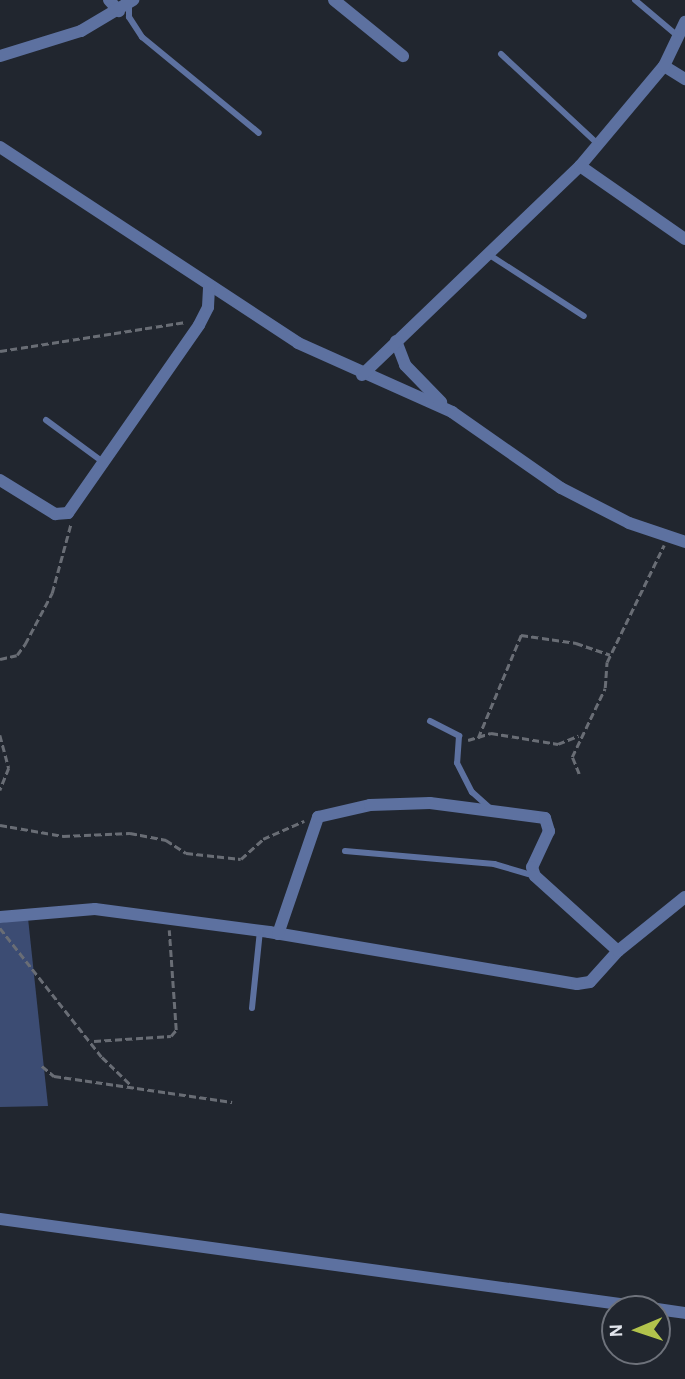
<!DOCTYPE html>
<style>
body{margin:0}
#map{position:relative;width:685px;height:1379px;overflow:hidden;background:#21262f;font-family:"Alegreya Sans",sans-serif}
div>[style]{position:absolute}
.green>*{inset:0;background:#3c4c73}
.path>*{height:2.5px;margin-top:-1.25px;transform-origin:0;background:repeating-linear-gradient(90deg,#696d75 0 7px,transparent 0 10.5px)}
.service>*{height:6px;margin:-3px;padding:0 3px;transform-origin:3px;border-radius:3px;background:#5d71a0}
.minor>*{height:12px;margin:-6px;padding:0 6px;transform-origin:6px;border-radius:6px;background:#5d71a0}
span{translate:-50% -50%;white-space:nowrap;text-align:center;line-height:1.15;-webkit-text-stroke:5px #21262f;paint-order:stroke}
.north{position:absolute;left:601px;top:1295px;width:70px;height:70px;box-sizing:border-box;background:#21262f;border:2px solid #6e727b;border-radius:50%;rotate:268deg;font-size:19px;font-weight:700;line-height:28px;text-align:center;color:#e2e5ec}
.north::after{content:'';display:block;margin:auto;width:24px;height:32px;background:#b2c34c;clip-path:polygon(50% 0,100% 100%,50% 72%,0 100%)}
</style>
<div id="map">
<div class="green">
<div style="clip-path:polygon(28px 918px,48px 1106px,0 1107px,0 923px)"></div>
</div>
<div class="path">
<div style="left:0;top:351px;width:188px;rotate:-8.9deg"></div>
<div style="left:0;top:659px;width:17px;rotate:-13deg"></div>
<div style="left:17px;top:655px;width:14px;rotate:-54deg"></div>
<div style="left:25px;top:644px;width:58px;rotate:-62.1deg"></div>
<div style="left:52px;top:593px;width:73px;rotate:-74.8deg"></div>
<div style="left:0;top:735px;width:34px;rotate:75deg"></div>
<div style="left:9px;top:768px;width:24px;rotate:112deg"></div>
<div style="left:478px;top:738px;width:112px;rotate:-67.3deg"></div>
<div style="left:521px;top:635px;width:56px;rotate:8.3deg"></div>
<div style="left:576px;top:643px;width:36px;rotate:19deg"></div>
<div style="left:468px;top:740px;width:24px;rotate:-17deg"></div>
<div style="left:491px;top:733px;width:68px;rotate:9.3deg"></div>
<div style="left:558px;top:744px;width:22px;rotate:-22deg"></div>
<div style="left:579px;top:774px;width:18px;rotate:-112deg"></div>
<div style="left:572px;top:757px;width:76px;rotate:-64.4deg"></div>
<div style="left:605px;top:688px;width:26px;rotate:-86deg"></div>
<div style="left:607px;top:662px;width:130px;rotate:-64deg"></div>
<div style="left:0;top:825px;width:64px;rotate:9.9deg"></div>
<div style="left:63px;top:836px;width:67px;rotate:-2.6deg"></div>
<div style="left:130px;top:833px;width:37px;rotate:11deg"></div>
<div style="left:166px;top:840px;width:24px;rotate:33deg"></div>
<div style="left:186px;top:853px;width:55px;rotate:6.2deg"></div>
<div style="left:241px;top:859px;width:30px;rotate:-42deg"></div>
<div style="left:263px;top:839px;width:45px;rotate:-23.7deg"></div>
<div style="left:0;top:928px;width:164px;rotate:51.7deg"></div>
<div style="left:102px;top:1057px;width:40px;rotate:44deg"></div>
<div style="left:94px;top:1041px;width:77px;rotate:-3.7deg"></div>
<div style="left:171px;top:1036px;width:8px;rotate:-50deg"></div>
<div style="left:176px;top:1030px;width:100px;rotate:-94deg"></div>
<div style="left:42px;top:1066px;width:16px;rotate:40deg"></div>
<div style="left:54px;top:1076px;width:180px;rotate:8.3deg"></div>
</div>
<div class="service">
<div style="left:635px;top:0;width:57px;rotate:40.1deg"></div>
<div style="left:129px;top:3px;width:14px;rotate:90deg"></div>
<div style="left:129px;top:17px;width:24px;rotate:57deg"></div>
<div style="left:142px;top:37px;width:151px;rotate:39.4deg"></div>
<div style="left:501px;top:54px;width:132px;rotate:42.9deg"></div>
<div style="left:488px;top:254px;width:114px;rotate:32.9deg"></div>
<div style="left:46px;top:420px;width:71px;rotate:36.4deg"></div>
<div style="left:430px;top:721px;width:33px;rotate:27deg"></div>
<div style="left:459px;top:736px;width:27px;rotate:94deg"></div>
<div style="left:457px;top:763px;width:33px;rotate:63deg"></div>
<div style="left:472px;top:792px;width:24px;rotate:42deg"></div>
<div style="left:345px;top:851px;width:150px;rotate:5deg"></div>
<div style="left:494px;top:864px;width:43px;rotate:16.3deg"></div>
<div style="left:252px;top:1008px;width:77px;rotate:-84.1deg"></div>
</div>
<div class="minor">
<div style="left:109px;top:0;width:15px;rotate:48deg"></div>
<div style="left:334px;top:0;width:89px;rotate:39.1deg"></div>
<div style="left:0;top:56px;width:85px;rotate:-17.2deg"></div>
<div style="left:81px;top:31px;width:61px;rotate:-30.8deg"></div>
<div style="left:664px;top:66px;width:25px;rotate:32deg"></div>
<div style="left:0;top:147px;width:357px;rotate:33.3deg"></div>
<div style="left:298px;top:343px;width:169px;rotate:24.1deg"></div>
<div style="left:452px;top:412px;width:133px;rotate:34.9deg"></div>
<div style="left:561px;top:488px;width:76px;rotate:27.2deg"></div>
<div style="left:629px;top:523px;width:59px;rotate:18.7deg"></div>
<div style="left:580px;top:166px;width:128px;rotate:34.8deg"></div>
<div style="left:396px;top:341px;width:26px;rotate:69deg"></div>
<div style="left:405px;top:365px;width:52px;rotate:45.8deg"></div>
<div style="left:362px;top:375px;width:302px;rotate:-43.8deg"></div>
<div style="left:580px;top:166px;width:131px;rotate:-50deg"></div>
<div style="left:664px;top:66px;width:49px;rotate:-64.5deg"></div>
<div style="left:0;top:480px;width:65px;rotate:31.7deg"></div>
<div style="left:55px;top:514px;width:13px;rotate:-4deg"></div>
<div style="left:68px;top:513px;width:229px;rotate:-55.1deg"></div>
<div style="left:199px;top:325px;width:20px;rotate:-63deg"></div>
<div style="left:208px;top:307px;width:22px;rotate:-87deg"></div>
<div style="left:0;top:917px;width:95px;rotate:-4.8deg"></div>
<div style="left:95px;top:909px;width:176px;rotate:7.5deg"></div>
<div style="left:269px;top:932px;width:312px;rotate:9.6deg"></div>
<div style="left:577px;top:984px;width:13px;rotate:-9deg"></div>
<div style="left:590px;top:982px;width:42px;rotate:-47.9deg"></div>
<div style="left:618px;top:951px;width:86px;rotate:-38.9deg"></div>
<div style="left:278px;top:934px;width:124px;rotate:-71.1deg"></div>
<div style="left:318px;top:817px;width:53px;rotate:-13deg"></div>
<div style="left:370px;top:805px;width:60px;rotate:-1.9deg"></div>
<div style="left:430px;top:803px;width:116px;rotate:7.4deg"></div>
<div style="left:545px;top:818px;width:14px;rotate:73deg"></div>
<div style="left:549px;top:831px;width:40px;rotate:115deg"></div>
<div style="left:532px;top:867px;width:9px;rotate:72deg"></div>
<div style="left:535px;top:876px;width:112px;rotate:42.1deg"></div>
<div style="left:0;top:1219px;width:662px;rotate:7.81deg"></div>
<div style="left:657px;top:1309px;width:28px;rotate:8deg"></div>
</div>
<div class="north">N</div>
</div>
